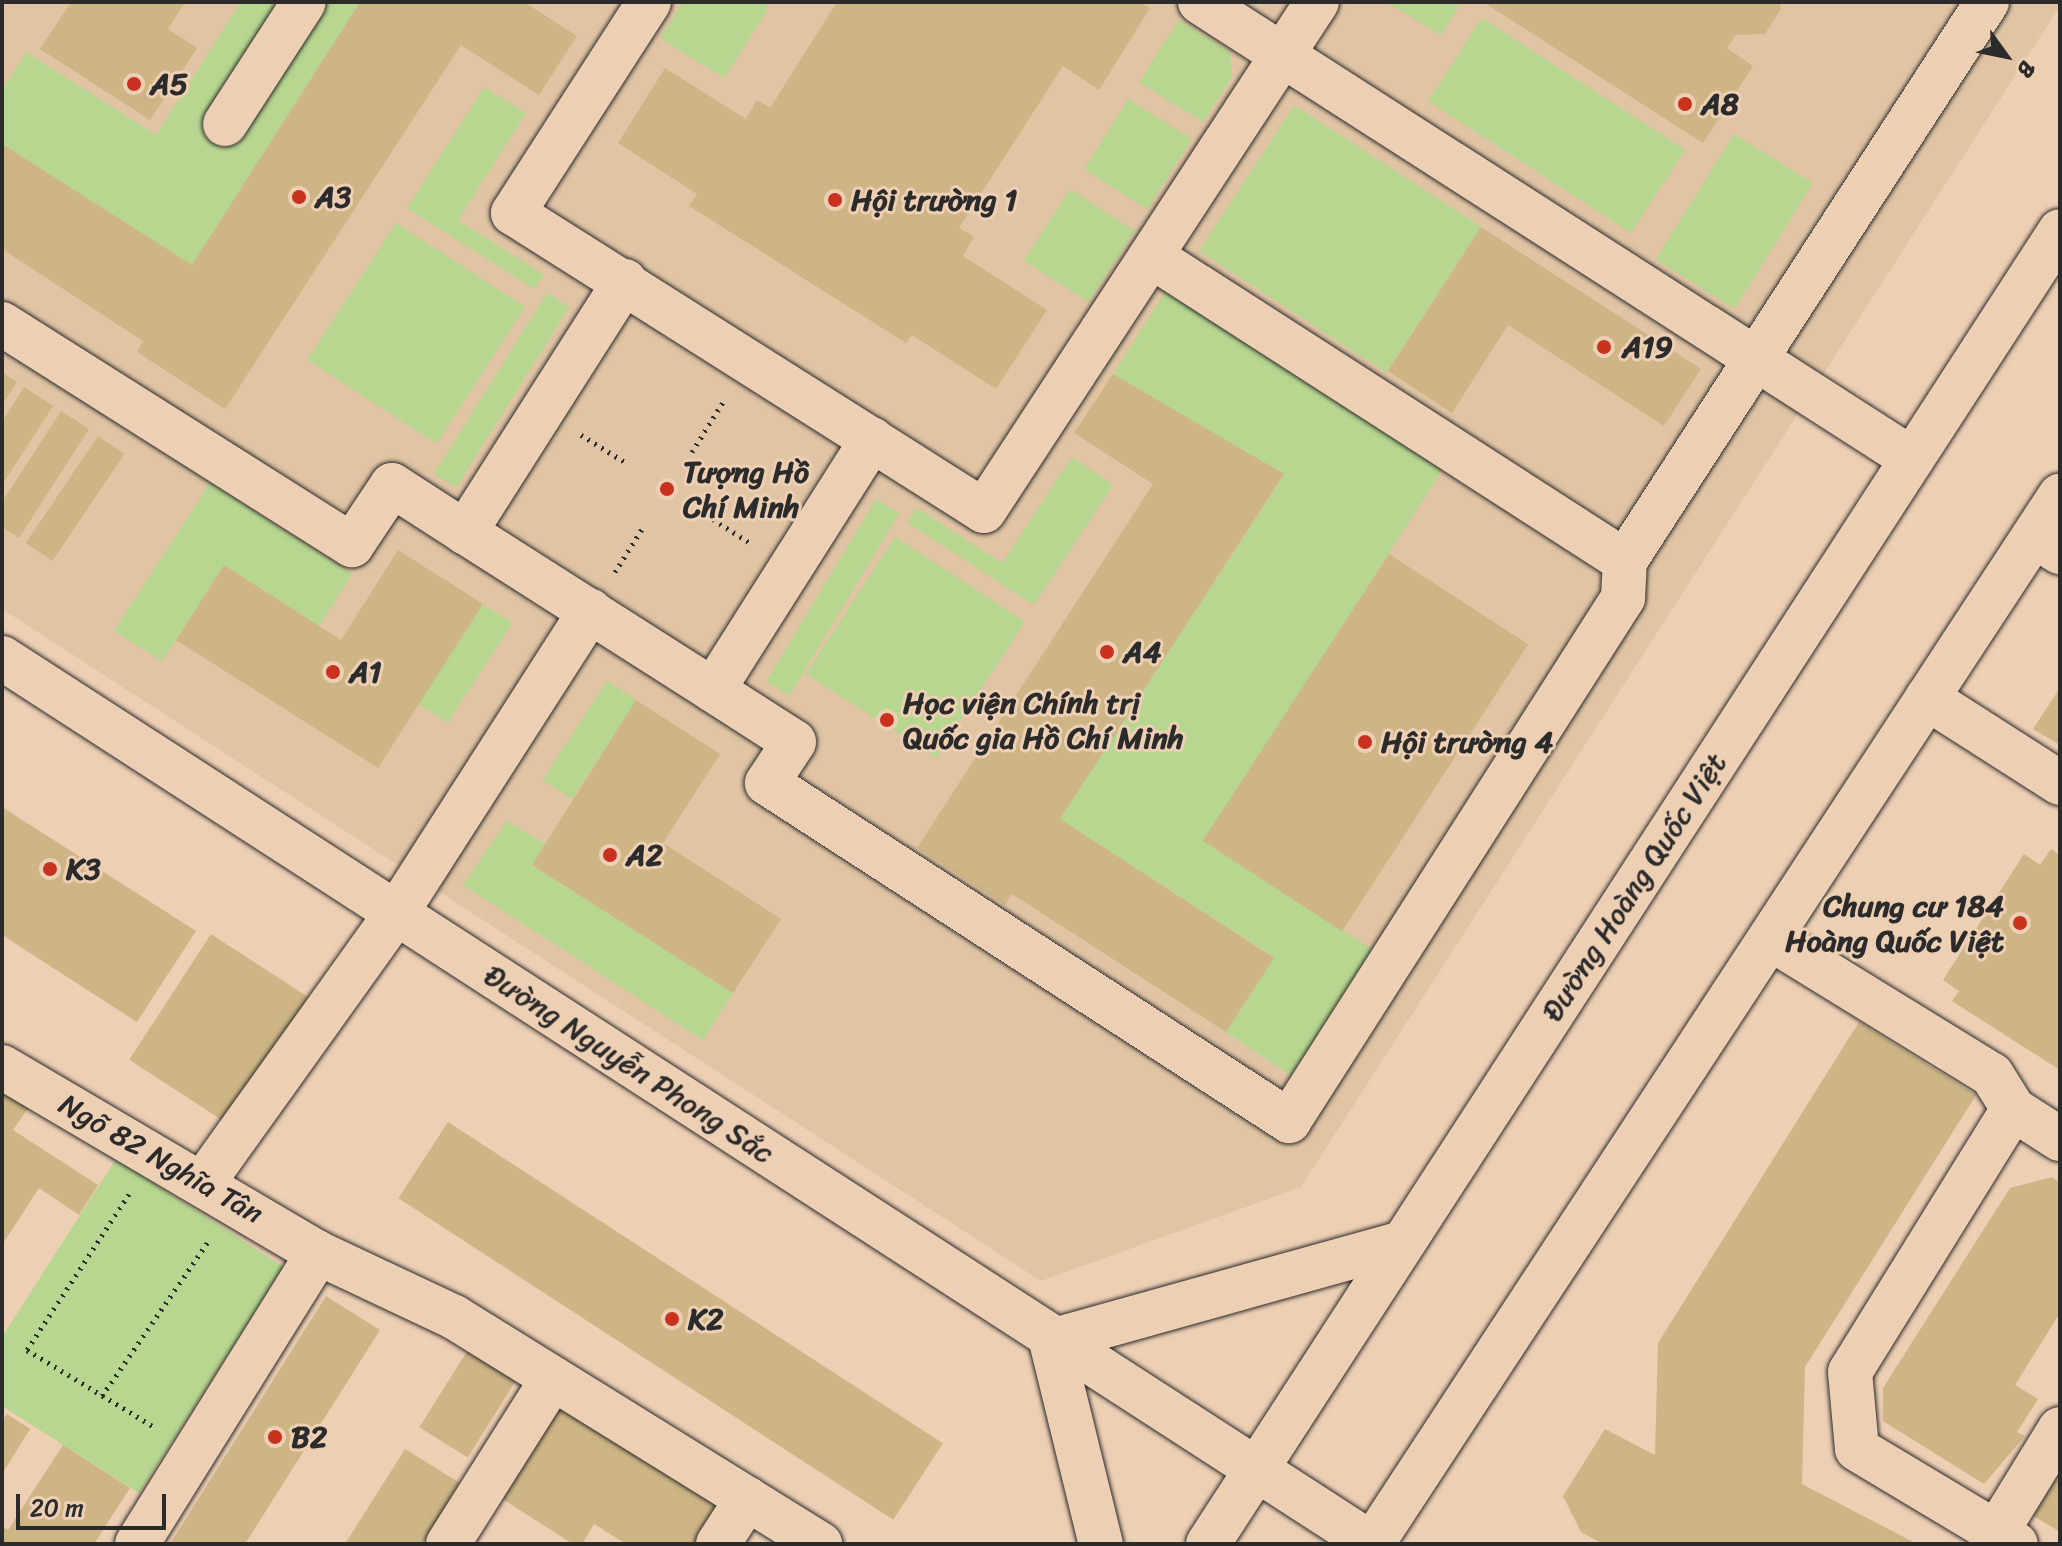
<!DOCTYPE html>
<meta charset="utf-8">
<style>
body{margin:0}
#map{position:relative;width:2062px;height:1546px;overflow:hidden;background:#edcfb4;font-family:Sriracha,sans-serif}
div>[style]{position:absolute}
.built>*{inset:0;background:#e0c4a4}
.green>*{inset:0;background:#b7d68f;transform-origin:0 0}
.building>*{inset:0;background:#ceb585;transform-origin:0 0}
.path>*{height:5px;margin-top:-2.5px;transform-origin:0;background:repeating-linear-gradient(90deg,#2b2b2b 0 2px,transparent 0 8px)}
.roads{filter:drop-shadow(0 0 2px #2b2b2b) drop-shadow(0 0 2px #2b2b2b)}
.minor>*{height:44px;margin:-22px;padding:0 22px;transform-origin:22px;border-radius:22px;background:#edcfb4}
.major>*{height:44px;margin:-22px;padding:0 22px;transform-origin:22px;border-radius:22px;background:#edcfb4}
.dots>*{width:22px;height:22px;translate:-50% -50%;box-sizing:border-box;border:4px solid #edcfb4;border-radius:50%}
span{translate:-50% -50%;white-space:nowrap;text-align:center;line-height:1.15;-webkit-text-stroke:6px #edcfb4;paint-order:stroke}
.poi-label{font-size:30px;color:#2b2b2b;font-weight:700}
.left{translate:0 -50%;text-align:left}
.right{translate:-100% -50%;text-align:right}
.street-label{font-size:30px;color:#2b2b2b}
.frame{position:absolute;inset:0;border:4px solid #2b2b2b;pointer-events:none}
.north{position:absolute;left:1966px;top:16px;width:80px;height:80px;-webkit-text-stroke:6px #edcfb4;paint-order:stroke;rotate:123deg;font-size:22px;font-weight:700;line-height:32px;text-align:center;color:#2b2b2b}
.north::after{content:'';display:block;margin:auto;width:28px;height:36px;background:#2b2b2b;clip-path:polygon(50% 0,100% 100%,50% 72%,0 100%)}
.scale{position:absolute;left:16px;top:1494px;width:150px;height:36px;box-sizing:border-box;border:4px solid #2b2b2b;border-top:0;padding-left:10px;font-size:24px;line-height:28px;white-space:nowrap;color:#2b2b2b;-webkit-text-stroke:6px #edcfb4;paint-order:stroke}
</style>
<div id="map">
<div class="built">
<div style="clip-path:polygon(2px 2px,2060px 2px,2060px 6px,1301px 1187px,1041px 1281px,2px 609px)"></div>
</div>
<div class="green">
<div style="clip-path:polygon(241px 2px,360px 2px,192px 265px,2px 144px,2px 90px,26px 52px,156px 135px)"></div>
<div style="clip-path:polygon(683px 2px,761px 2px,769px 7px,724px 78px,660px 38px)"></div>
<div style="clip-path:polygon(1386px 2px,1461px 2px,1441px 35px)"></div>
<div style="left:1482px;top:18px;width:242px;height:99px;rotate:33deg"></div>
<div style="clip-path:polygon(1179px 20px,1230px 52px,1232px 77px,1203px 122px,1139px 82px)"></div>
<div style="clip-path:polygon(484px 87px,526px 113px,458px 220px,544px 275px,534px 289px,407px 208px)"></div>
<div style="left:1128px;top:99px;width:75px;height:83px;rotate:32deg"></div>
<div style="left:1294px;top:105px;width:223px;height:174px;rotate:33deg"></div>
<div style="left:1734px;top:134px;width:93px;height:148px;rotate:32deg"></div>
<div style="left:1070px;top:189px;width:77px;height:85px;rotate:33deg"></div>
<div style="left:396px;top:223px;width:154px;height:163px;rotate:33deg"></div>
<div style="clip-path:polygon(1170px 285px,1448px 461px,1204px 841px,1378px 953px,1298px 1080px,1226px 1032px,1274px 957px,1060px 819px,1284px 475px,1113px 374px)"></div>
<div style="left:547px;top:293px;width:26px;height:213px;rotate:32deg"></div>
<div style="clip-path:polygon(1072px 457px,1113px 485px,1034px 605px,907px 522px,917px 508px,1002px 563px)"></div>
<div style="clip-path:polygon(210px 483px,352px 574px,319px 626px,224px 565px,162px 661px,114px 631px)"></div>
<div style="left:876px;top:499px;width:27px;height:213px;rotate:31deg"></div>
<div style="left:895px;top:537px;width:155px;height:163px;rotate:33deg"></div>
<div style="left:483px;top:604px;width:35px;height:119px;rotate:33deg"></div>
<div style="left:607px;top:681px;width:35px;height:118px;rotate:33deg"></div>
<div style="clip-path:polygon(507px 821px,545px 844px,532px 865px,733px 993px,703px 1040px,463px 885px)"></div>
<div style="clip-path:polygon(116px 1159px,284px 1267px,139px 1493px,2px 1406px,2px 1337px)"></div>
</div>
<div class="building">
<div style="clip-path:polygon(71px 2px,185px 2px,168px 29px,197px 48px,150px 120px,40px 49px)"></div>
<div style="clip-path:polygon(360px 2px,524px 2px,577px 36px,539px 95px,461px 45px,225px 409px,137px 352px,143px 341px,2px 249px,2px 144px,192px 265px)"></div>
<div style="clip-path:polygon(837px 2px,1140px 2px,1150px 8px,1099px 90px,1063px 66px,959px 228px,974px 237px,963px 256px,1047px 310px,996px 389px,912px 335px,906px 343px,689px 206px,697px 194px,618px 143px,665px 68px,746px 119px,757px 100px,770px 108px)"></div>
<div style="clip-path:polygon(1483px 2px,1780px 2px,1781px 9px,1765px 34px,1736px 35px,1727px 48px,1753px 66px,1703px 143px)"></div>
<div style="clip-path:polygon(1481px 227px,1701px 369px,1664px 426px,1508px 325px,1452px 413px,1388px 371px)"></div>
<div style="clip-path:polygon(2px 372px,17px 382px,2px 405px)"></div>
<div style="clip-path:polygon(1113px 374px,1284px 474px,1060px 819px,1274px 958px,1226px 1032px,1012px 894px,1005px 905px,917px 848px,1153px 484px,1074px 433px)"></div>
<div style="clip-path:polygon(24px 387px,53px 406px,2px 485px,2px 422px)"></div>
<div style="clip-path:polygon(61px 411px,89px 429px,19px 538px,2px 527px,2px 502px)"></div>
<div style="left:98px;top:436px;width:32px;height:129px;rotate:34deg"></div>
<div style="clip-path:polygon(398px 550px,483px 604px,378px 768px,176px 640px,224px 565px,341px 640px)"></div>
<div style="left:1389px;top:554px;width:166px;height:342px;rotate:33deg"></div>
<div style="clip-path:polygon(2060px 688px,2060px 745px,2033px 729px)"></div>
<div style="clip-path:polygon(636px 700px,720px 754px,663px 843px,781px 919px,733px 993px,532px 865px)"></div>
<div style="clip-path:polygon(2px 807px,196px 931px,137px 1022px,2px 935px)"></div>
<div style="clip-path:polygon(2051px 849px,2060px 855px,2060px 1070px,1952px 1001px,1959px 991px,1943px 980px,2024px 854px,2040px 865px)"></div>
<div style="left:211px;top:934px;width:126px;height:150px;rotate:33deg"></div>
<div style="clip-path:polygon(1859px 1022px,1976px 1095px,1805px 1367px,1802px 1484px,1917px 1544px,1603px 1544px,1581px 1532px,1563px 1496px,1605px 1429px,1655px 1455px,1658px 1343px)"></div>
<div style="clip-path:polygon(2px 1085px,31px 1104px,13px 1130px,98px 1185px,79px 1215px,39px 1188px,2px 1245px)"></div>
<div style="left:448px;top:1122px;width:590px;height:91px;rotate:33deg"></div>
<div style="clip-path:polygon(2052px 1177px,2060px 1183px,2060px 1313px,2015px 1385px,2038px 1399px,2017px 1432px,2025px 1436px,1984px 1484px,1883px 1421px,1883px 1388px,2010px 1188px)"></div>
<div style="clip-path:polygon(326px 1296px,380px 1330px,245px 1544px,170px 1544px)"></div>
<div style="left:474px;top:1340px;width:57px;height:103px;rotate:32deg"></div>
<div style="clip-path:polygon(553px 1398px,729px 1509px,707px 1544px,626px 1544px,594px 1524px,582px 1544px,573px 1544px,493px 1493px)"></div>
<div style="clip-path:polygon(7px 1414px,30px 1429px,2px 1474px,2px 1422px)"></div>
<div style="clip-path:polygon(63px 1445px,130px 1488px,94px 1544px,2px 1544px,2px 1526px,8px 1530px)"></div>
<div style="clip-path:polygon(405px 1449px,460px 1483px,422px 1544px,345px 1544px)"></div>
<div style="clip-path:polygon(2060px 1455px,2060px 1532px,2032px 1515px)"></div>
</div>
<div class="path">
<div style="left:581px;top:435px;width:55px;rotate:31.7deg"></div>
<div style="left:692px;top:452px;width:59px;rotate:-58.2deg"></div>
<div style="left:706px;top:515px;width:54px;rotate:32.2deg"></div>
<div style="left:615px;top:572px;width:51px;rotate:-57.9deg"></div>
<div style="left:129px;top:1194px;width:186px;rotate:123.2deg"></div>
<div style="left:27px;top:1350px;width:149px;rotate:31.2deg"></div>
<div style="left:102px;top:1396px;width:187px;rotate:-55.5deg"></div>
</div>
<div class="roads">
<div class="minor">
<div style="left:649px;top:2px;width:251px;rotate:122.8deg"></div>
<div style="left:513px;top:213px;width:557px;rotate:32.32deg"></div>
<div style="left:984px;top:511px;width:608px;rotate:-56.81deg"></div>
<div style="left:1200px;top:2px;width:846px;rotate:32.69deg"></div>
<div style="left:225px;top:124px;width:145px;rotate:-57.1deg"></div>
<div style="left:1151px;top:256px;width:564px;rotate:32.76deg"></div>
<div style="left:625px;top:281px;width:298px;rotate:122.5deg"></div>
<div style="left:465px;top:532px;width:294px;rotate:32.5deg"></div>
<div style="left:713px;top:690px;width:297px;rotate:-57.6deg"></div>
<div style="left:2px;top:324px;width:414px;rotate:32.3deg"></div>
<div style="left:352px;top:545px;width:72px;rotate:-56.3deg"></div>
<div style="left:392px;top:485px;width:87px;rotate:32.8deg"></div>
<div style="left:2034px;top:536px;width:31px;rotate:32deg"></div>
<div style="left:713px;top:690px;width:96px;rotate:32.7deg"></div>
<div style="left:794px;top:742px;width:49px;rotate:123.4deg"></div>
<div style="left:767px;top:783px;width:622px;rotate:32.92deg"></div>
<div style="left:1289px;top:1121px;width:621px;rotate:-57.44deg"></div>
<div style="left:1623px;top:598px;width:37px;rotate:-87deg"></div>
<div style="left:1625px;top:561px;width:666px;rotate:-57.07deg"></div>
<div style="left:1927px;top:698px;width:158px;rotate:32.6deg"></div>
<div style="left:1771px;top:939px;width:259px;rotate:31.6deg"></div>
<div style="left:1992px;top:1075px;width:40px;rotate:58deg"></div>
<div style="left:2013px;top:1109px;width:56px;rotate:32.6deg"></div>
<div style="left:2px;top:1067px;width:367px;rotate:30.5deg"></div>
<div style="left:318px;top:1253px;width:150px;rotate:25.2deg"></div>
<div style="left:454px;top:1317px;width:431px;rotate:31.8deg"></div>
<div style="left:2013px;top:1109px;width:309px;rotate:121.8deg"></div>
<div style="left:1850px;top:1372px;width:77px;rotate:84.8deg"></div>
<div style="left:1857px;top:1449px;width:185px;rotate:30.9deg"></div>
<div style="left:203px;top:1183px;width:333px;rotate:-54.4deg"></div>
<div style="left:397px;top:912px;width:358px;rotate:-57.3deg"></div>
<div style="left:1996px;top:1533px;width:122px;rotate:-58.4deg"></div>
<div style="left:137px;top:1544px;width:343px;rotate:-58.1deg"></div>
<div style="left:448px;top:1544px;width:196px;rotate:-57.7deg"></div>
<div style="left:718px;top:1544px;width:54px;rotate:-57.2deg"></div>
</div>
<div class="major">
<div style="left:2px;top:658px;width:1632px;rotate:32.89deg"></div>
<div style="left:1051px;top:1341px;width:364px;rotate:-15.6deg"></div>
<div style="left:1051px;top:1341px;width:209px;rotate:76.2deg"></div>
<div style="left:1208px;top:1544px;width:1565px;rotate:-57.02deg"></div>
<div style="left:1372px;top:1544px;width:1254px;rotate:-56.72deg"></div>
</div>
</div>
<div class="dots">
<div style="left:134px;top:84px;background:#c8321e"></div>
<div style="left:1685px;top:104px;background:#c8321e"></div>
<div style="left:299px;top:197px;background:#c8321e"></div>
<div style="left:835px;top:200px;background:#c8321e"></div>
<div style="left:1604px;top:347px;background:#c8321e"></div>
<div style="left:667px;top:489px;background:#c8321e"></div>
<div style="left:1107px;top:652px;background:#c8321e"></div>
<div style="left:333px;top:672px;background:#c8321e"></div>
<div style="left:887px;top:720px;background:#c8321e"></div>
<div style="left:1365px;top:742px;background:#c8321e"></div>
<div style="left:610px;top:855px;background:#c8321e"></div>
<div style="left:50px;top:869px;background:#c8321e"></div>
<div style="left:2020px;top:923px;background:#c8321e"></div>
<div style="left:672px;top:1319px;background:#c8321e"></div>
<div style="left:275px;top:1437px;background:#c8321e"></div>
</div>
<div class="poi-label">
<span class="left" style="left:150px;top:84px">A5</span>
<span class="left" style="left:1701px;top:104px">A8</span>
<span class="left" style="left:315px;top:197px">A3</span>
<span class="left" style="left:851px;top:200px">Hội trường 1</span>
<span class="left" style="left:1622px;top:347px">A19</span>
<span class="left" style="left:683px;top:489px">Tượng Hồ<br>Chí Minh</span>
<span class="left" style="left:1123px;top:652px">A4</span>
<span class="left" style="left:349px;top:672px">A1</span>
<span class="left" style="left:903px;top:720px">Học viện Chính trị<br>Quốc gia Hồ Chí Minh</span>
<span class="left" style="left:1381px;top:742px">Hội trường 4</span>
<span class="left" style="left:626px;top:855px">A2</span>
<span class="left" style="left:66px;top:869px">K3</span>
<span class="right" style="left:2004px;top:923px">Chung cư 184<br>Hoàng Quốc Việt</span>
<span class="left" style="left:688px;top:1319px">K2</span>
<span class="left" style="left:291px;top:1437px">B2</span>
</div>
<div class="street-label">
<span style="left:1634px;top:887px;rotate:-57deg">Đường Hoàng Quốc Việt</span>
<span style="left:629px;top:1064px;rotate:33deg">Đường Nguyễn Phong Sắc</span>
<span style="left:161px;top:1159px;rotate:30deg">Ngõ 82 Nghĩa Tân</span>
</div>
<div class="frame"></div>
<div class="north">B</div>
<div class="scale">20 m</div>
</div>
